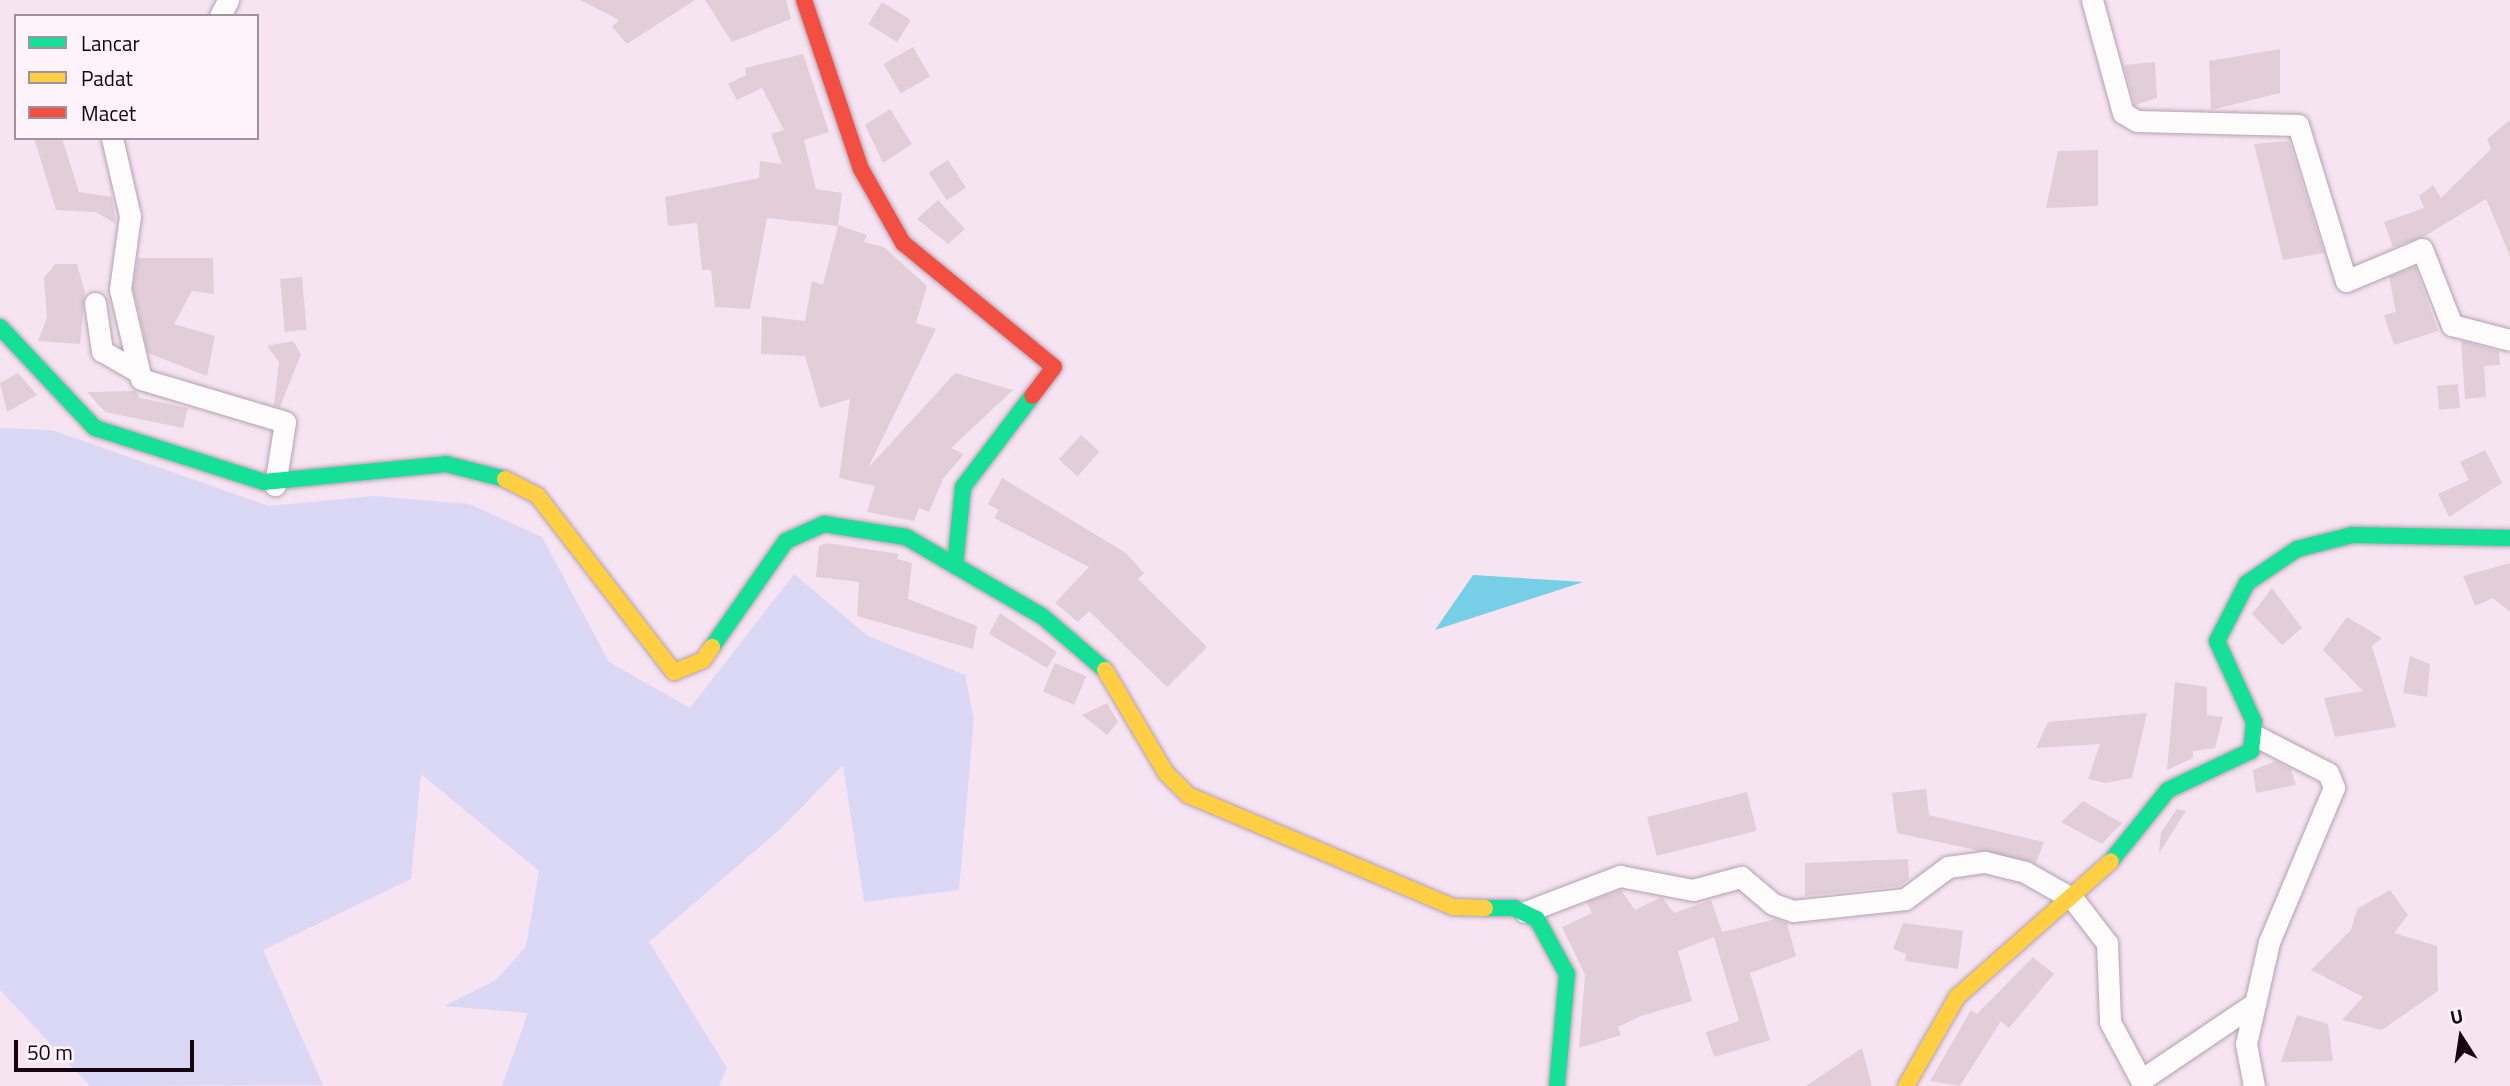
<!DOCTYPE html>
<style>
body{margin:0}
#map{position:relative;width:2510px;height:1086px;overflow:hidden;background:#f7e4f3;font-family:"Titillium Web",sans-serif}
div>[style]{position:absolute}
.green>*{inset:0;background:#dad8f5}
.water>*{inset:0;background:#76cfe6}
.building>*{inset:0;background:#e2ced9;transform-origin:0 0}
.roads{filter:drop-shadow(0 0 2px #b4a1b0) drop-shadow(0 0 2px #b4a1b0)}
.street>*{height:21px;margin:-10.5px;padding:0 10.5px;transform-origin:10.5px;border-radius:10.5px;background:#fefbfd}
.fast>*{height:16px;margin:-8px;padding:0 8px;transform-origin:8px;border-radius:8px;background:#16e098}
.slow>*{height:16px;margin:-8px;padding:0 8px;transform-origin:8px;border-radius:8px;background:#ffcf43}
.jam>*{height:16px;margin:-8px;padding:0 8px;transform-origin:8px;border-radius:8px;background:#f24e42}
span{translate:-50% -50%;white-space:nowrap;text-align:center;line-height:1.15;-webkit-text-stroke:6px #fef2fb;paint-order:stroke}
.legend{position:absolute;left:14px;top:14px;width:245px;height:126px;box-sizing:border-box;background:#fef2fb;border:2px solid #a1939e;margin:0;padding:9px 12px;list-style:none;font-size:21px;color:#160413}
.legend li{display:flex;align-items:center;gap:14px;height:35px}
.legend b{width:35px;border:2px solid #a1939e}
.north{position:absolute;left:2426px;top:1002px;width:70px;height:70px;-webkit-text-stroke:5px #fef2fb;paint-order:stroke;rotate:348deg;font-size:19px;font-weight:700;line-height:28px;text-align:center;color:#160413}
.north::after{content:'';display:block;margin:auto;width:24px;height:32px;background:#160413;clip-path:polygon(50% 0,100% 100%,50% 72%,0 100%)}
.scale{position:absolute;left:14px;top:1040px;width:180px;height:32px;box-sizing:border-box;border:4px solid #160413;border-top:0;padding-left:9px;font-size:21px;line-height:24px;white-space:nowrap;color:#160413;-webkit-text-stroke:5px #fef2fb;paint-order:stroke}
</style>
<div id="map">
<div class="green">
<div style="clip-path:polygon(0 428px,52px 430px,269px 506px,373px 496px,469px 504px,542px 537px,609px 662px,690px 708px,794px 574px,868px 636px,965px 675px,974px 719px,959px 890px,864px 902px,843px 765px,777px 832px,649px 942px,727px 1068px,719px 1086px,502px 1086px,528px 1013px,444px 1006px,496px 980px,526px 946px,539px 871px,421px 774px,411px 879px,263px 950px,323px 1085px,90px 1086px,0 990px)"></div>
</div>
<div class="water">
<div style="clip-path:polygon(1473px 575px,1583px 582px,1435px 630px)"></div>
</div>
<div class="building">
<div style="clip-path:polygon(580px 0,695px 0,627px 44px,612px 27px,619px 20px)"></div>
<div style="clip-path:polygon(705px 0,786px 0,791px 19px,732px 42px)"></div>
<div style="left:882px;top:2px;width:34px;height:26px;rotate:32deg"></div>
<div style="left:913px;top:47px;width:34px;height:34px;rotate:60deg"></div>
<div style="clip-path:polygon(2280px 49px,2280px 93px,2211px 110px,2209px 61px)"></div>
<div style="clip-path:polygon(803px 54px,829px 132px,804px 140px,816px 189px,842px 193px,838px 225px,867px 235px,864px 242px,884px 247px,927px 286px,916px 323px,936px 329px,868px 468px,955px 373px,1013px 390px,951px 448px,964px 454px,943px 479px,929px 512px,919px 508px,914px 521px,867px 512px,875px 486px,839px 478px,850px 399px,820px 408px,805px 356px,761px 354px,762px 316px,805px 321px,812px 281px,823px 285px,838px 226px,767px 218px,750px 309px,715px 307px,711px 270px,702px 270px,697px 223px,668px 226px,665px 197px,759px 178px,760px 161px,782px 164px,771px 134px,784px 130px,762px 88px,737px 100px,728px 84px,746px 75px,745px 68px)"></div>
<div style="clip-path:polygon(2155px 62px,2157px 98px,2135px 105px,2124px 65px)"></div>
<div style="clip-path:polygon(890px 109px,912px 144px,883px 163px,865px 125px)"></div>
<div style="clip-path:polygon(2510px 120px,2510px 256px,2486px 199px,2425px 236px,2393px 247px,2384px 222px,2424px 208px,2419px 196px,2433px 185px,2441px 198px,2491px 149px,2487px 139px)"></div>
<div style="clip-path:polygon(34px 138px,62px 138px,79px 192px,112px 197px,116px 224px,96px 212px,56px 210px)"></div>
<div style="clip-path:polygon(2289px 141px,2324px 253px,2283px 260px,2254px 144px)"></div>
<div style="clip-path:polygon(2098px 150px,2098px 206px,2046px 208px,2058px 151px)"></div>
<div style="left:948px;top:160px;width:33px;height:23px;rotate:57deg"></div>
<div style="clip-path:polygon(938px 200px,965px 229px,948px 244px,917px 219px)"></div>
<div style="clip-path:polygon(138px 258px,213px 258px,214px 294px,192px 291px,174px 324px,215px 336px,207px 376px,148px 353px,133px 288px)"></div>
<div style="clip-path:polygon(55px 264px,77px 264px,85px 293px,80px 344px,38px 341px,47px 318px,44px 278px)"></div>
<div style="clip-path:polygon(2415px 266px,2438px 331px,2394px 345px,2384px 315px,2396px 312px,2389px 277px)"></div>
<div style="left:302px;top:277px;width:53px;height:22px;rotate:85deg"></div>
<div style="clip-path:polygon(293px 341px,301px 354px,280px 407px,274px 405px,279px 362px,267px 346px)"></div>
<div style="clip-path:polygon(2461px 341px,2499px 351px,2500px 365px,2484px 366px,2486px 397px,2465px 399px)"></div>
<div style="clip-path:polygon(18px 373px,37px 395px,7px 412px,0 383px)"></div>
<div style="left:2458px;top:384px;width:24px;height:21px;rotate:85deg"></div>
<div style="clip-path:polygon(136px 391px,140px 398px,188px 408px,183px 428px,105px 412px,87px 392px)"></div>
<div style="left:1081px;top:435px;width:25px;height:33px;rotate:42deg"></div>
<div style="clip-path:polygon(2485px 450px,2502px 483px,2449px 517px,2438px 494px,2469px 480px,2460px 462px)"></div>
<div style="clip-path:polygon(1002px 478px,1126px 553px,1144px 573px,1138px 579px,1207px 647px,1167px 687px,1089px 611px,1078px 622px,1055px 603px,1089px 567px,994px 518px,999px 510px,988px 504px)"></div>
<div style="clip-path:polygon(827px 543px,899px 554px,897px 559px,912px 563px,908px 599px,977px 626px,973px 649px,857px 616px,859px 582px,816px 577px,819px 546px)"></div>
<div style="clip-path:polygon(2510px 563px,2510px 612px,2493px 598px,2475px 606px,2463px 576px)"></div>
<div style="clip-path:polygon(2272px 588px,2302px 628px,2282px 645px,2252px 614px)"></div>
<div style="clip-path:polygon(1000px 613px,1057px 652px,1047px 668px,989px 634px)"></div>
<div style="clip-path:polygon(2347px 617px,2382px 638px,2372px 646px,2396px 727px,2335px 737px,2324px 698px,2363px 691px,2323px 650px)"></div>
<div style="clip-path:polygon(2410px 656px,2430px 664px,2427px 697px,2403px 693px)"></div>
<div style="left:1055px;top:663px;width:34px;height:31px;rotate:23deg"></div>
<div style="clip-path:polygon(2175px 682px,2207px 687px,2207px 715px,2223px 717px,2215px 748px,2193px 751px,2193px 758px,2167px 770px)"></div>
<div style="clip-path:polygon(1107px 703px,1118px 722px,1107px 735px,1082px 715px)"></div>
<div style="clip-path:polygon(2147px 713px,2132px 778px,2105px 783px,2088px 779px,2100px 744px,2036px 748px,2048px 722px)"></div>
<div style="clip-path:polygon(2276px 761px,2291px 769px,2296px 785px,2256px 793px,2253px 770px)"></div>
<div style="clip-path:polygon(1926px 789px,1929px 815px,2044px 842px,2036px 863px,1897px 833px,1892px 793px)"></div>
<div style="left:1747px;top:792px;width:40px;height:103px;rotate:76deg"></div>
<div style="clip-path:polygon(2083px 801px,2122px 823px,2102px 844px,2061px 822px)"></div>
<div style="clip-path:polygon(2177px 809px,2186px 811px,2159px 853px,2161px 832px)"></div>
<div style="clip-path:polygon(1908px 859px,1909px 879px,1900px 886px,1805px 896px,1805px 863px)"></div>
<div style="clip-path:polygon(1621px 890px,1635px 910px,1662px 897px,1674px 913px,1711px 900px,1722px 932px,1776px 919px,1787px 923px,1796px 956px,1750px 973px,1770px 1040px,1714px 1057px,1706px 1032px,1739px 1021px,1714px 937px,1678px 951px,1692px 1001px,1641px 1016px,1618px 1027px,1621px 1035px,1579px 1048px,1585px 975px,1562px 927px,1592px 913px,1587px 902px)"></div>
<div style="clip-path:polygon(2390px 890px,2408px 915px,2394px 933px,2437px 946px,2438px 991px,2382px 1030px,2342px 1020px,2363px 997px,2311px 970px,2351px 930px,2357px 909px)"></div>
<div style="clip-path:polygon(1903px 923px,1963px 931px,1958px 969px,1905px 961px,1906px 954px,1893px 949px)"></div>
<div style="clip-path:polygon(2033px 957px,2054px 974px,2009px 1028px,2001px 1021px,1960px 1086px,1930px 1081px,1971px 1010px,1977px 1014px)"></div>
<div style="clip-path:polygon(2297px 1015px,2328px 1024px,2333px 1061px,2281px 1062px)"></div>
<div style="clip-path:polygon(1862px 1048px,1872px 1086px,1806px 1086px)"></div>
</div>
<div class="roads">
<div class="street">
<div style="left:2092px;top:0;width:117px;rotate:74.7deg"></div>
<div style="left:2123px;top:113px;width:16px;rotate:30deg"></div>
<div style="left:2137px;top:121px;width:161px;rotate:1.4deg"></div>
<div style="left:2298px;top:125px;width:163px;rotate:72.9deg"></div>
<div style="left:2346px;top:281px;width:82px;rotate:-22.8deg"></div>
<div style="left:2422px;top:249px;width:82px;rotate:68.5deg"></div>
<div style="left:2452px;top:325px;width:60px;rotate:14.5deg"></div>
<div style="left:220px;top:16px;width:18px;rotate:-63deg"></div>
<div style="left:112px;top:138px;width:80px;rotate:77deg"></div>
<div style="left:130px;top:216px;width:74px;rotate:97.8deg"></div>
<div style="left:120px;top:289px;width:92px;rotate:76.9deg"></div>
<div style="left:141px;top:379px;width:150px;rotate:16.6deg"></div>
<div style="left:285px;top:422px;width:64px;rotate:99deg"></div>
<div style="left:95px;top:303px;width:49px;rotate:81.7deg"></div>
<div style="left:102px;top:351px;width:40px;rotate:29.7deg"></div>
<div style="left:1525px;top:912px;width:102px;rotate:-20.8deg"></div>
<div style="left:1620px;top:876px;width:74px;rotate:10.9deg"></div>
<div style="left:1693px;top:890px;width:50px;rotate:-15.2deg"></div>
<div style="left:1741px;top:877px;width:42px;rotate:40.2deg"></div>
<div style="left:1773px;top:904px;width:21px;rotate:19deg"></div>
<div style="left:1793px;top:911px;width:113px;rotate:-6.1deg"></div>
<div style="left:1905px;top:899px;width:54px;rotate:-36.7deg"></div>
<div style="left:1948px;top:867px;width:37px;rotate:-8deg"></div>
<div style="left:1985px;top:862px;width:41px;rotate:14deg"></div>
<div style="left:2025px;top:872px;width:55px;rotate:29.4deg"></div>
<div style="left:2073px;top:899px;width:56px;rotate:52.3deg"></div>
<div style="left:2107px;top:943px;width:79px;rotate:87.8deg"></div>
<div style="left:2110px;top:1022px;width:66px;rotate:61.9deg"></div>
<div style="left:2141px;top:1080px;width:138px;rotate:-34deg"></div>
<div style="left:2254px;top:1086px;width:43px;rotate:-100.8deg"></div>
<div style="left:2246px;top:1044px;width:105px;rotate:-77.3deg"></div>
<div style="left:2269px;top:942px;width:168px;rotate:-67.2deg"></div>
<div style="left:2334px;top:787px;width:15px;rotate:-113deg"></div>
<div style="left:2328px;top:773px;width:81px;rotate:-152.8deg"></div>
</div>
<div class="fast">
<div style="left:0;top:327px;width:139px;rotate:46.8deg"></div>
<div style="left:95px;top:428px;width:177px;rotate:17.7deg"></div>
<div style="left:264px;top:482px;width:183px;rotate:-5.6deg"></div>
<div style="left:446px;top:464px;width:61px;rotate:14.3deg"></div>
<div style="left:955px;top:566px;width:79px;rotate:-84.2deg"></div>
<div style="left:963px;top:487px;width:114px;rotate:-52.8deg"></div>
<div style="left:712px;top:647px;width:129px;rotate:-55.1deg"></div>
<div style="left:786px;top:541px;width:42px;rotate:-24.1deg"></div>
<div style="left:824px;top:524px;width:83px;rotate:9deg"></div>
<div style="left:906px;top:537px;width:157px;rotate:30.2deg"></div>
<div style="left:1042px;top:616px;width:83px;rotate:40.6deg"></div>
<div style="left:2111px;top:861px;width:91px;rotate:-51.2deg"></div>
<div style="left:2168px;top:790px;width:92px;rotate:-25.2deg"></div>
<div style="left:2251px;top:751px;width:29px;rotate:-84deg"></div>
<div style="left:2254px;top:722px;width:89px;rotate:-114.6deg"></div>
<div style="left:2217px;top:641px;width:65px;rotate:-62.7deg"></div>
<div style="left:2247px;top:583px;width:60px;rotate:-34.2deg"></div>
<div style="left:2297px;top:549px;width:57px;rotate:-14.3deg"></div>
<div style="left:2352px;top:535px;width:158px;rotate:1.1deg"></div>
<div style="left:1485px;top:908px;width:29px"></div>
<div style="left:1514px;top:908px;width:25px;rotate:26deg"></div>
<div style="left:1537px;top:919px;width:63px;rotate:61.4deg"></div>
<div style="left:1567px;top:974px;width:112px;rotate:95.1deg"></div>
</div>
<div class="slow">
<div style="left:505px;top:479px;width:36px;rotate:27deg"></div>
<div style="left:537px;top:495px;width:224px;rotate:52.3deg"></div>
<div style="left:674px;top:672px;width:31px;rotate:-22deg"></div>
<div style="left:703px;top:660px;width:16px;rotate:-55deg"></div>
<div style="left:1105px;top:670px;width:120px;rotate:59.4deg"></div>
<div style="left:1166px;top:773px;width:31px;rotate:45deg"></div>
<div style="left:1188px;top:795px;width:288px;rotate:22.9deg"></div>
<div style="left:1453px;top:907px;width:32px;rotate:2deg"></div>
<div style="left:1906px;top:1086px;width:103px;rotate:-60.2deg"></div>
<div style="left:1957px;top:997px;width:205px;rotate:-41.4deg"></div>
</div>
<div class="jam">
<div style="left:804px;top:0;width:178px;rotate:71.4deg"></div>
<div style="left:861px;top:169px;width:85px;rotate:60.4deg"></div>
<div style="left:903px;top:243px;width:195px;rotate:39.4deg"></div>
<div style="left:1054px;top:367px;width:36px;rotate:127deg"></div>
</div>
</div>
<ul class="legend">
<li><b style="height:9px;background:#16e098"></b>Lancar</li>
<li><b style="height:9px;background:#ffcf43"></b>Padat</li>
<li><b style="height:9px;background:#f24e42"></b>Macet</li>
</ul>
<div class="north">U</div>
<div class="scale">50 m</div>
</div>
